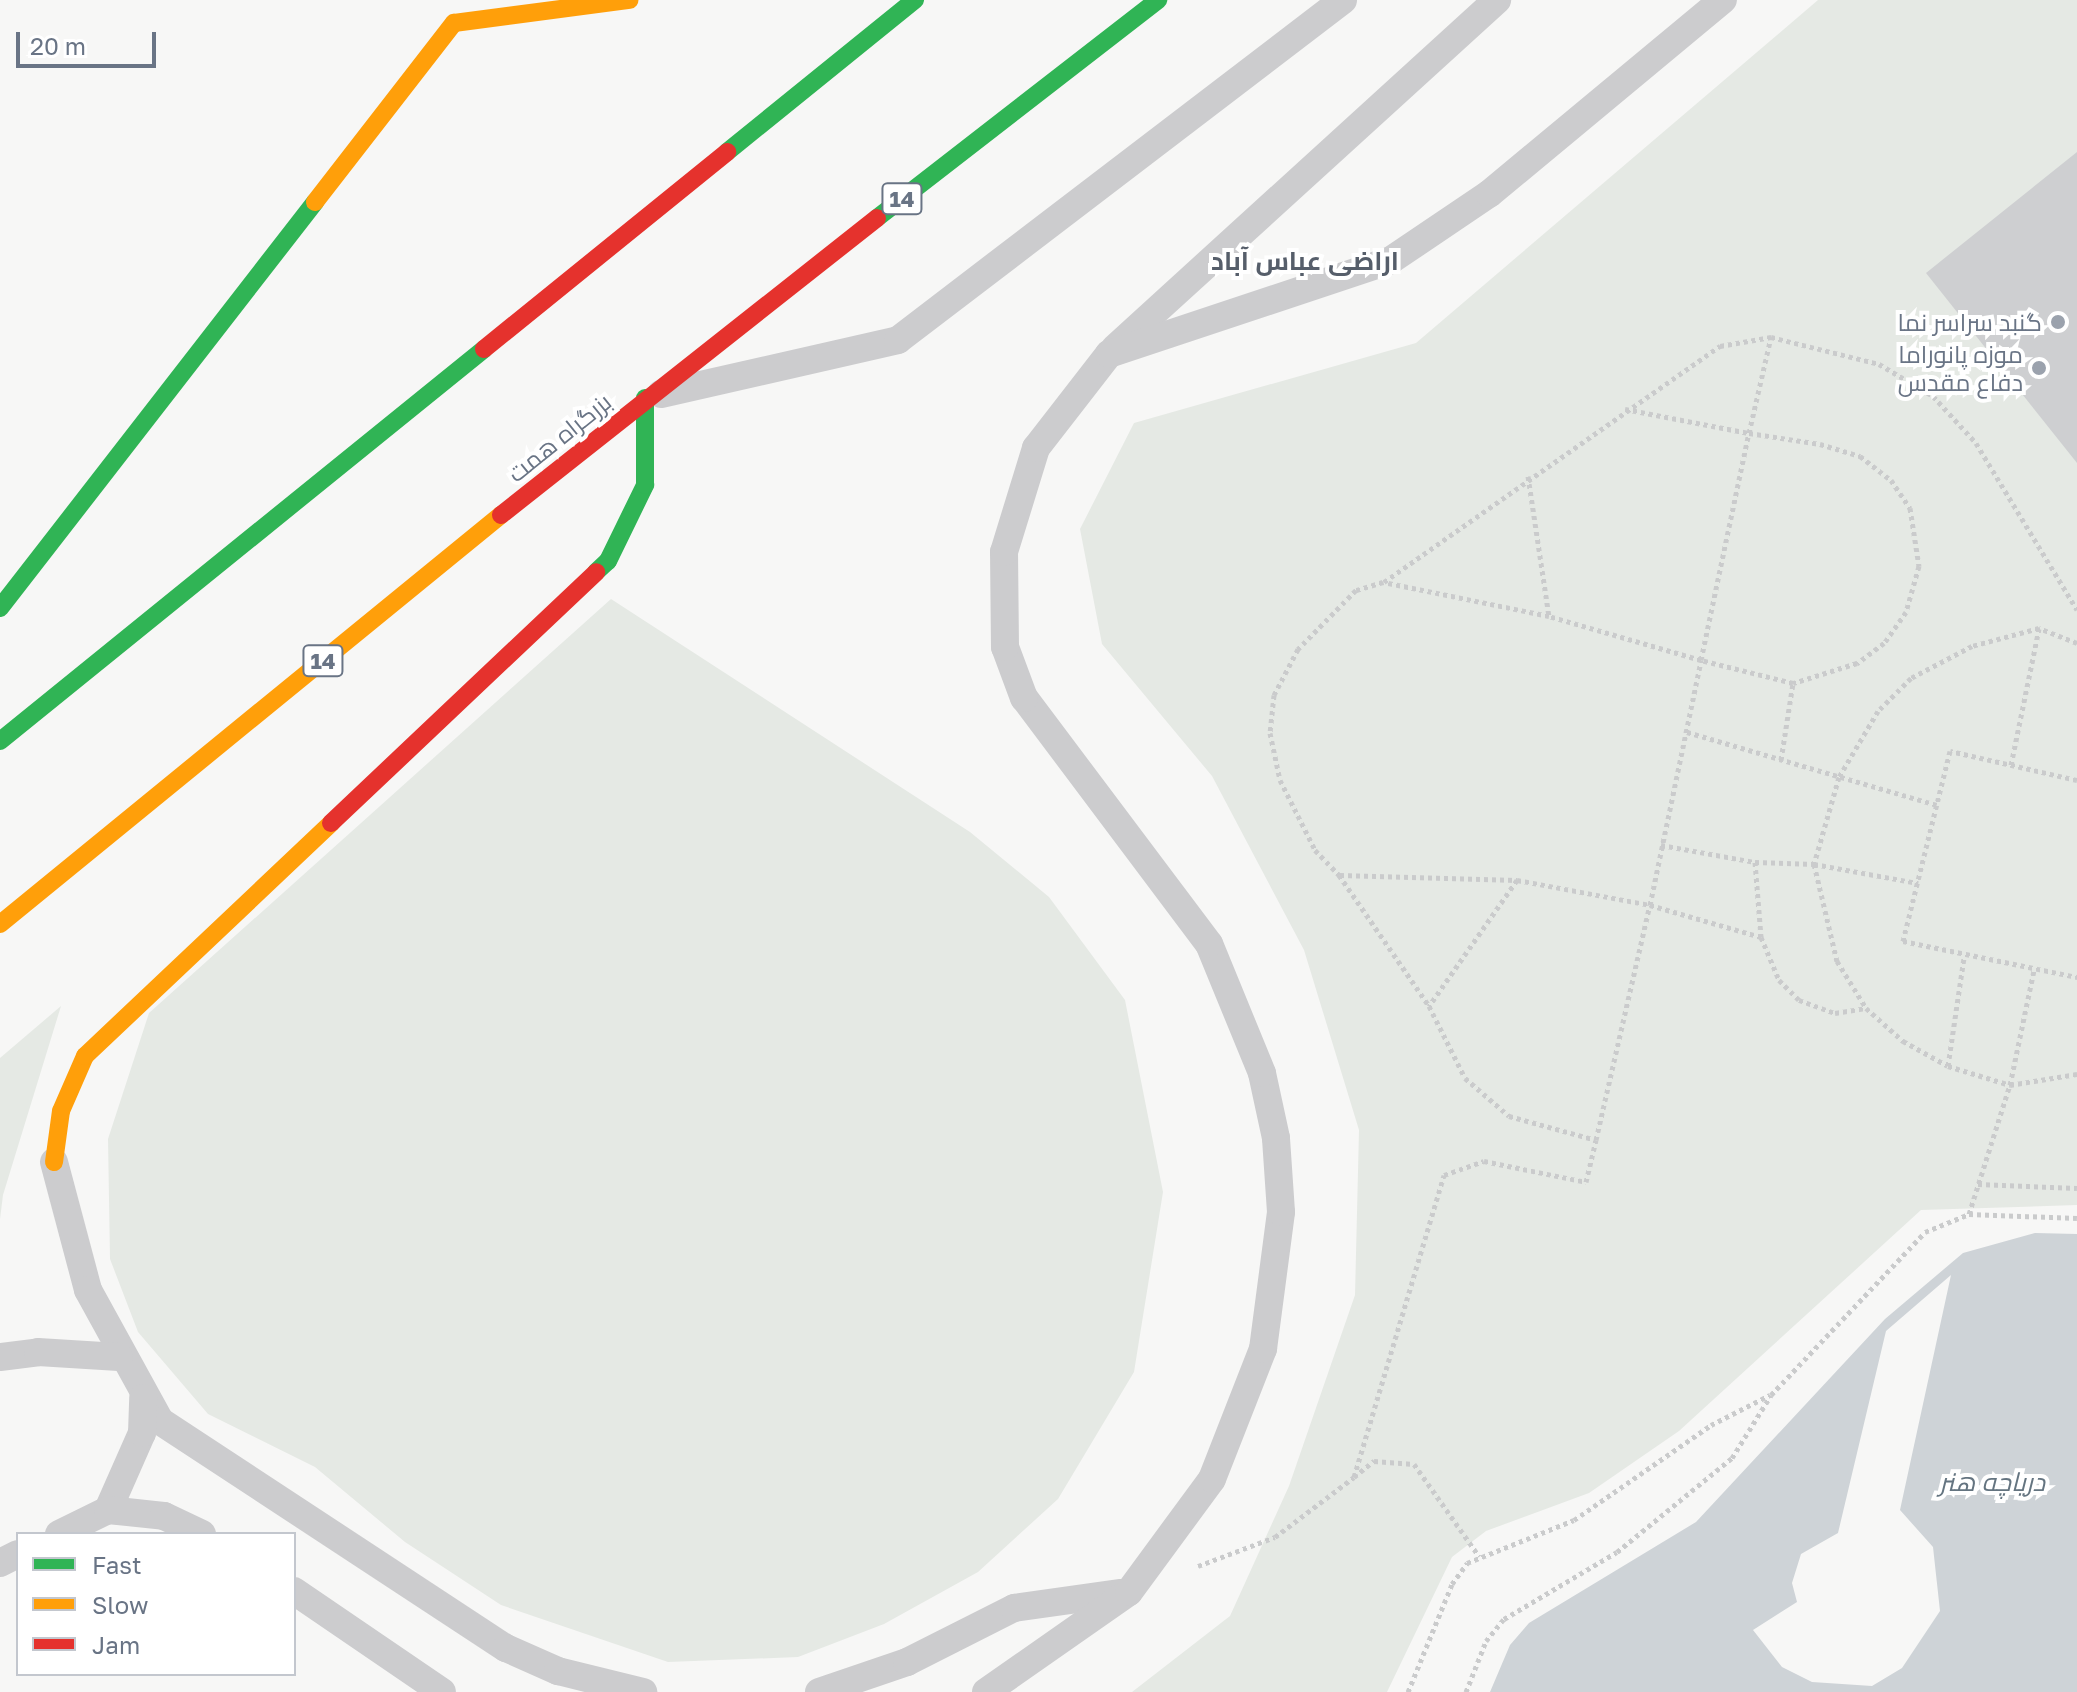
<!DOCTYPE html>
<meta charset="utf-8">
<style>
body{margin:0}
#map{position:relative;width:2077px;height:1692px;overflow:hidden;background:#f7f7f6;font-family:"Golos Text",Cairo,sans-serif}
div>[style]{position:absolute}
.green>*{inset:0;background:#e5e9e4}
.water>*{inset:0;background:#ced3d7}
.building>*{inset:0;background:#cecfd1}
.path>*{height:5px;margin-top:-2.5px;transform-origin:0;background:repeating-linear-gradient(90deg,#cacbcc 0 4px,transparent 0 8px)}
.lane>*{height:28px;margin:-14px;padding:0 14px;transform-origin:14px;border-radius:14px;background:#ccccce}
.fast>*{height:18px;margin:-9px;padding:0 9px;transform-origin:9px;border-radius:9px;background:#30b455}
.slow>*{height:18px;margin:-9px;padding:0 9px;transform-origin:9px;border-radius:9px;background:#ff9f0a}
.jam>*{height:18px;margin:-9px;padding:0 9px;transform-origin:9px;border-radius:9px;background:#e5322d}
.dots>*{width:22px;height:22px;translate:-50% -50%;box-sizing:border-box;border:4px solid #fff;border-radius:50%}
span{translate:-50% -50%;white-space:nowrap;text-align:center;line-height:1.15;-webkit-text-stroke:8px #fff;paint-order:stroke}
.shield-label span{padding:2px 6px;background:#fff;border:2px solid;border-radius:6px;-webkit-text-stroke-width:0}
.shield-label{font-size:22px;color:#697485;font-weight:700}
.poi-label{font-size:24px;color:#697485}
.right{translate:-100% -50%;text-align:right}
.street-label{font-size:24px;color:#697485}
.neighbourhood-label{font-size:26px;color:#565e6a;font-weight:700}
.water-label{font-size:26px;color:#647480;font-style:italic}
.legend{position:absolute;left:16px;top:1532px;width:280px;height:144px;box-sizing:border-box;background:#fff;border:2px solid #c3c7ce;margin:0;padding:10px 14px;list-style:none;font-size:24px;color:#697485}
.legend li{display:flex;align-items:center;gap:16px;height:40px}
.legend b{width:40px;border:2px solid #c3c7ce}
.scale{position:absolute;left:16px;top:32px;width:140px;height:36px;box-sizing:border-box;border:4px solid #697485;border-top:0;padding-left:10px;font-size:24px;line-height:28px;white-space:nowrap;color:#697485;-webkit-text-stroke:6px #fff;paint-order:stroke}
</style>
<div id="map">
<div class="green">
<div style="clip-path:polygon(1818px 0,2077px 0,2077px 1205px,1921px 1210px,1679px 1431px,1589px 1493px,1486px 1531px,1452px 1557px,1387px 1692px,1132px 1692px,1230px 1616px,1289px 1486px,1355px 1295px,1359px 1130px,1304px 950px,1212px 776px,1102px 644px,1080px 529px,1134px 423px,1416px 343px)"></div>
<div style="clip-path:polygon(611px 599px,970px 832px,1049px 897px,1125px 1000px,1163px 1192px,1134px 1372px,1058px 1499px,978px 1572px,884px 1624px,798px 1657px,668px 1662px,501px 1605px,405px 1542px,315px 1467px,208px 1414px,138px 1332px,110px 1259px,108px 1139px,149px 1013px)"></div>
<div style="clip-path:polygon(61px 1006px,3px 1195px,0 1219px,0 1058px)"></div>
</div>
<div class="water">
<div style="clip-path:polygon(evenodd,2035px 1233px,2077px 1234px,2077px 1692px,1490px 1692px,1510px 1645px,1529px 1623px,1696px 1522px,1885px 1319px,1963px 1253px,2035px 1233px,1951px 1275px,1900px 1510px,1933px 1547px,1940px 1611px,1902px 1668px,1872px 1686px,1812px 1682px,1782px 1667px,1753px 1630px,1797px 1602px,1792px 1583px,1801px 1554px,1838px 1533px,1886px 1331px,1951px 1275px)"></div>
</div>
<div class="building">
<div style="clip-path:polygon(2077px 152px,2077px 463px,1926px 273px)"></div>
</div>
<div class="path">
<div style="left:1625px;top:409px;width:126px;rotate:11deg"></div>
<div style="left:1749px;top:433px;width:72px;rotate:8.8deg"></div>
<div style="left:1820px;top:444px;width:42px;rotate:16.7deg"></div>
<div style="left:1860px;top:456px;width:39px;rotate:38deg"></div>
<div style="left:1891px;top:480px;width:34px;rotate:56deg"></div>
<div style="left:1910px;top:508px;width:59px;rotate:81.2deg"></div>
<div style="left:1919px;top:566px;width:48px;rotate:105.8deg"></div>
<div style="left:1906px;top:612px;width:38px;rotate:125deg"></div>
<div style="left:1884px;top:643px;width:34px;rotate:143deg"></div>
<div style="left:1857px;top:663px;width:67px;rotate:162.6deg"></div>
<div style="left:1793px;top:683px;width:95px;rotate:-166deg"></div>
<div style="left:1701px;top:660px;width:232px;rotate:-78.1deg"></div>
<div style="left:1749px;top:433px;width:98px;rotate:-77.1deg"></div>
<div style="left:1528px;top:476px;width:142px;rotate:81.5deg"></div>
<div style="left:1384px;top:582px;width:411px;rotate:-35.1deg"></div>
<div style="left:1720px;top:346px;width:52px;rotate:-10deg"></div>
<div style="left:1771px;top:337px;width:111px;rotate:14deg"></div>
<div style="left:1879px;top:364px;width:63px;rotate:30.7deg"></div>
<div style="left:1933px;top:396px;width:64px;rotate:47.5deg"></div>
<div style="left:1976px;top:443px;width:195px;rotate:58.8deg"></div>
<div style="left:2077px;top:643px;width:41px;rotate:-158.5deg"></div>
<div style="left:2039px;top:628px;width:69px;rotate:165deg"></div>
<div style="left:1972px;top:646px;width:69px;rotate:152.3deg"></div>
<div style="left:1911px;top:678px;width:47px;rotate:135deg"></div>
<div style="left:1878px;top:711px;width:77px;rotate:120.6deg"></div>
<div style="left:1839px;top:777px;width:91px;rotate:106deg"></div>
<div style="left:1814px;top:864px;width:100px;rotate:76.7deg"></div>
<div style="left:1837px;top:961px;width:55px;rotate:58.3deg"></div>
<div style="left:1866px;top:1008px;width:50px;rotate:41.7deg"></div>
<div style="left:1903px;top:1041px;width:51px;rotate:29.1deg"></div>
<div style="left:1948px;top:1066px;width:65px;rotate:17deg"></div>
<div style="left:2010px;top:1085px;width:68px;rotate:-9.3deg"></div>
<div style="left:1687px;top:732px;width:260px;rotate:16.3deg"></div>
<div style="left:1781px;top:760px;width:78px;rotate:-81.1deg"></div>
<div style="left:2011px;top:765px;width:139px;rotate:-78.4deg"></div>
<div style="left:2077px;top:780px;width:130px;rotate:-167.1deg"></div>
<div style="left:1950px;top:751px;width:196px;rotate:103.9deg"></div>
<div style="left:1903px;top:941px;width:178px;rotate:11.7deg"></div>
<div style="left:1661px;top:845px;width:96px;rotate:10.3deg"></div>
<div style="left:1755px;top:862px;width:75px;rotate:85.4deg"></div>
<div style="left:1755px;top:862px;width:59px;rotate:1.9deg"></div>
<div style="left:1814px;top:864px;width:106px;rotate:10.4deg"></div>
<div style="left:1340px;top:875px;width:177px;rotate:1.6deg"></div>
<div style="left:1517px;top:880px;width:154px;rotate:124.9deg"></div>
<div style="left:1517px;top:880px;width:135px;rotate:10.6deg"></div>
<div style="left:1650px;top:905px;width:116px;rotate:16.1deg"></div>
<div style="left:1761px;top:937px;width:47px;rotate:67.3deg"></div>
<div style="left:1779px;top:980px;width:28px;rotate:45deg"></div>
<div style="left:1799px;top:1000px;width:38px;rotate:20deg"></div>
<div style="left:1835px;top:1013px;width:31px;rotate:-9deg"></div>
<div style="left:1948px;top:1066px;width:109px;rotate:-81.6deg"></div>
<div style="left:1978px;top:1184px;width:99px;rotate:2.3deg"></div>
<div style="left:1969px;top:1214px;width:135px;rotate:-72.4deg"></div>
<div style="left:2010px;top:1085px;width:117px;rotate:-78.2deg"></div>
<div style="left:1354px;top:1477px;width:26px;rotate:-39deg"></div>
<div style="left:1374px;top:1461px;width:40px;rotate:4.3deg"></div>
<div style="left:1414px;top:1464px;width:113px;rotate:54.8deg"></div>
<div style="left:1198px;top:1566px;width:82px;rotate:-20.6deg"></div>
<div style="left:1275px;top:1537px;width:99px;rotate:-37.2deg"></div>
<div style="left:1354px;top:1477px;width:315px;rotate:-73.4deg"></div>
<div style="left:1444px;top:1175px;width:42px;rotate:-19.3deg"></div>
<div style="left:1484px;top:1161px;width:104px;rotate:11.6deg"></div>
<div style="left:1586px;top:1182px;width:43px;rotate:-76.6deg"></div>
<div style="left:1596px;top:1140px;width:241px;rotate:-77.1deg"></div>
<div style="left:1650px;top:905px;width:250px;rotate:-78.2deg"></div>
<div style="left:1701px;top:660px;width:158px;rotate:-163.9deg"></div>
<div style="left:1549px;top:616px;width:169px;rotate:-168.4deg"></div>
<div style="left:1383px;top:582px;width:28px;rotate:163deg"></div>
<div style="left:1356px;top:590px;width:83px;rotate:134.5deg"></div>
<div style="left:1298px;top:649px;width:52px;rotate:117.6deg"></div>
<div style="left:1274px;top:695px;width:38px;rotate:96deg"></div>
<div style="left:1270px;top:733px;width:48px;rotate:78deg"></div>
<div style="left:1280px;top:780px;width:78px;rotate:63.4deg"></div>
<div style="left:1315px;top:850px;width:35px;rotate:46deg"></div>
<div style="left:1339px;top:875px;width:159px;rotate:55.5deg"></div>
<div style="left:1429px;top:1006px;width:80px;rotate:63.4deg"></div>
<div style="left:1465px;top:1078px;width:58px;rotate:40.8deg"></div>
<div style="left:1509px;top:1116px;width:90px;rotate:15.4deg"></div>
<div style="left:1408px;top:1692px;width:117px;rotate:-67.8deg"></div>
<div style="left:1452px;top:1584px;width:26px;rotate:-54deg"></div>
<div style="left:1467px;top:1563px;width:115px;rotate:-21.9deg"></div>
<div style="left:1574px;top:1520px;width:167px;rotate:-34.7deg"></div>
<div style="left:1711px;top:1425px;width:66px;rotate:-27deg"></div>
<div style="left:1466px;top:1692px;width:55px;rotate:-68.6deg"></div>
<div style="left:1486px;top:1641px;width:28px;rotate:-51deg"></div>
<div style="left:1504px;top:1619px;width:131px;rotate:-30.7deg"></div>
<div style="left:1617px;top:1552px;width:149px;rotate:-39.3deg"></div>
<div style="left:1732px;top:1458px;width:74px;rotate:-58.2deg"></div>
<div style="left:1771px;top:1395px;width:224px;rotate:-46.6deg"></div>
<div style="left:1925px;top:1232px;width:48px;rotate:-22.2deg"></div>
<div style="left:1969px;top:1214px;width:108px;rotate:2.1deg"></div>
</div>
<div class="lane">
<div style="left:1115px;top:348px;width:517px;rotate:-42.33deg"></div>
<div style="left:661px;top:394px;width:243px;rotate:-12.8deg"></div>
<div style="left:898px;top:340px;width:560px;rotate:-37.38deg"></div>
<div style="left:54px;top:1162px;width:132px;rotate:75.1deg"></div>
<div style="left:88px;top:1290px;width:149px;rotate:61.2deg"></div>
<div style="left:160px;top:1421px;width:414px;rotate:33.3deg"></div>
<div style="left:506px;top:1648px;width:57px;rotate:23.9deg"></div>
<div style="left:558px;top:1671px;width:88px;rotate:13.9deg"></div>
<div style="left:0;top:1357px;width:38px;rotate:-7deg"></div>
<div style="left:38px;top:1352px;width:81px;rotate:3.5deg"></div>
<div style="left:108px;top:1510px;width:84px;rotate:-66.2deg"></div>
<div style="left:142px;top:1433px;width:35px;rotate:-88deg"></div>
<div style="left:59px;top:1534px;width:55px;rotate:-26.1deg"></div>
<div style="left:108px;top:1510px;width:56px;rotate:6.1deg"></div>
<div style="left:164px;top:1516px;width:42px;rotate:25.3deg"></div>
<div style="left:0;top:1563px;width:20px;rotate:-27deg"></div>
<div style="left:294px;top:1591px;width:179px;rotate:34.3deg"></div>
<div style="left:819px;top:1692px;width:93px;rotate:-18.8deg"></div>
<div style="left:907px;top:1662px;width:120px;rotate:-26.8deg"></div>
<div style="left:1014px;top:1608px;width:108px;rotate:-8deg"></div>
<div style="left:986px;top:1692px;width:174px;rotate:-35deg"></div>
<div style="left:1129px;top:1592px;width:140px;rotate:-53.7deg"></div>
<div style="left:1212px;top:1479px;width:140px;rotate:-68.6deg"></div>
<div style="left:1263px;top:1349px;width:138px;rotate:-82.5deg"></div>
<div style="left:1281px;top:1212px;width:74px;rotate:-93.9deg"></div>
<div style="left:1276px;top:1138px;width:66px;rotate:-102.2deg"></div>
<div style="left:1262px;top:1073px;width:139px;rotate:-112.3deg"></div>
<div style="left:1209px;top:944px;width:308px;rotate:-126.9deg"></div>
<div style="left:1024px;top:698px;width:54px;rotate:-110.4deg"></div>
<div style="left:1005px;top:647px;width:95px;rotate:-90.6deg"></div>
<div style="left:1004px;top:552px;width:109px;rotate:-72.9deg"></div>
<div style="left:1036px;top:448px;width:119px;rotate:-52.2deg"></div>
<div style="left:1109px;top:354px;width:297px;rotate:-18.4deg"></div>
<div style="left:1391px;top:260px;width:118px;rotate:-34deg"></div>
<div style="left:1489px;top:194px;width:304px;rotate:-39.7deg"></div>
</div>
<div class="fast">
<div style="left:727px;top:152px;width:242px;rotate:-39deg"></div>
<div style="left:877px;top:218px;width:356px;rotate:-37.8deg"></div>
<div style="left:596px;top:572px;width:16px;rotate:-43deg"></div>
<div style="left:608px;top:561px;width:85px;rotate:-64deg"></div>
<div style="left:645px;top:485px;width:87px;rotate:-90deg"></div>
<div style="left:0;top:608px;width:514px;rotate:-52.19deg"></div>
<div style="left:0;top:741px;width:623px;rotate:-39deg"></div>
</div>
<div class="slow">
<div style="left:315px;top:202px;width:227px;rotate:-52.2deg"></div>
<div style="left:454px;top:23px;width:177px;rotate:-7.5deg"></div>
<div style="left:0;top:924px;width:647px;rotate:-39.23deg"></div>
<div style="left:54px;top:1162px;width:51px;rotate:-82.2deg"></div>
<div style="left:61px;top:1111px;width:60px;rotate:-66.4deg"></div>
<div style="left:85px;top:1056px;width:339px;rotate:-43.4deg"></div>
</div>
<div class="jam">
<div style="left:484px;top:349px;width:313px;rotate:-39deg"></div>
<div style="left:501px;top:515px;width:479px;rotate:-38.3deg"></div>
<div style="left:331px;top:823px;width:365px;rotate:-43.4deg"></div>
</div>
<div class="dots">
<div style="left:2058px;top:322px;background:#9ba2ad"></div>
<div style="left:2039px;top:368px;background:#9ba2ad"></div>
</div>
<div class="shield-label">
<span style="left:902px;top:199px">14</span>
<span style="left:323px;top:661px">14</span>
</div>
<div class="poi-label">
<span class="right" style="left:2042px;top:322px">گنبد سراسر نما</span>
<span class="right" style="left:2023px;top:368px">موزه پانوراما<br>دفاع مقدس</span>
</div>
<div class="street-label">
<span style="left:559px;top:437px;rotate:-39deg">بزرگراه همت</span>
</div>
<div class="neighbourhood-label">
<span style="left:1305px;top:261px">اراضی عباس آباد</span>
</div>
<div class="water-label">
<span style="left:1992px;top:1482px">دریاچه هنر</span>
</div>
<ul class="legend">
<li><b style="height:10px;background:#30b455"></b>Fast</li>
<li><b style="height:10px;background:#ff9f0a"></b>Slow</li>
<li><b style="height:10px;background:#e5322d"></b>Jam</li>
</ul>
<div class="scale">20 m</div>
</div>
